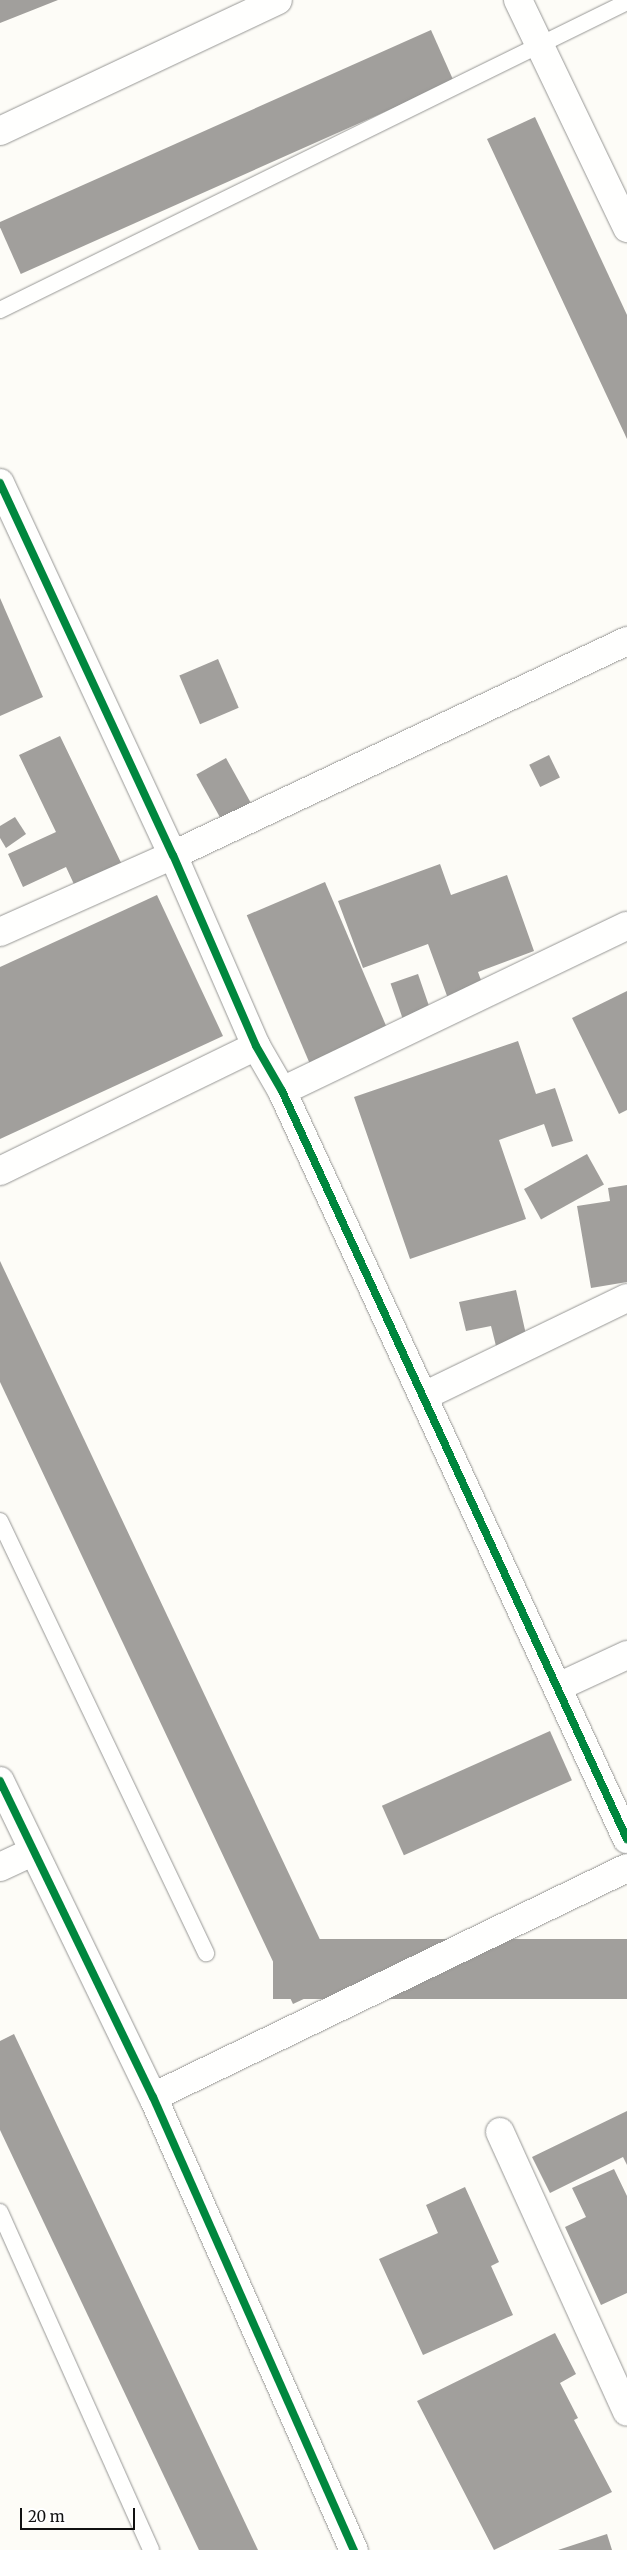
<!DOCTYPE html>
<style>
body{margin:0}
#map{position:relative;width:627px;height:2550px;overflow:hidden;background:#fdfcf7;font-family:Merriweather,serif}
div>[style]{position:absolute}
.building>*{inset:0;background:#a19f9c;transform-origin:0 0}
.roads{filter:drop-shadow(0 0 1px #979795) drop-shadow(0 0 1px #979795)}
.service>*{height:16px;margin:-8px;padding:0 8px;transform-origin:8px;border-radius:8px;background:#fffffe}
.minor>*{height:28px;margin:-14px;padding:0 14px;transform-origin:14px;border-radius:14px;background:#fffffe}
.tertiary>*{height:28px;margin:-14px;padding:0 14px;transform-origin:14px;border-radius:14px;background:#fffffe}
.cycleway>*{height:8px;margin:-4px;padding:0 4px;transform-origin:4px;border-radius:4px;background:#00873e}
span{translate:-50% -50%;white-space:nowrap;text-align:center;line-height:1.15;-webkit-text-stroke:5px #fff;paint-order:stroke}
.scale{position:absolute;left:20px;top:2508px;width:115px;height:22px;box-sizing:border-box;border:2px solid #111;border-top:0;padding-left:6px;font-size:15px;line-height:18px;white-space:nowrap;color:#111;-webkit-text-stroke:4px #fff;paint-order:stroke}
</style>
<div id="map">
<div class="building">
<div style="clip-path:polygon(0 0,58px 0,0 23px)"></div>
<div style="left:431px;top:30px;width:56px;height:474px;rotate:66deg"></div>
<div style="clip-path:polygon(535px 117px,627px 315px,627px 439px,487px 139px)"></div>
<div style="clip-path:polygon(0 598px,43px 697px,0 716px)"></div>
<div style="left:218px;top:659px;width:53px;height:42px;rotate:67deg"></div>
<div style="clip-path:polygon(60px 736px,126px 873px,79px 895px,66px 867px,23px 887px,8px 854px,56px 832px,19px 755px)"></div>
<div style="left:549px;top:755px;width:25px;height:22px;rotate:64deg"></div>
<div style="left:226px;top:758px;width:56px;height:34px;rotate:61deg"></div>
<div style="clip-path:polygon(15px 817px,26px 834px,6px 848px,0 838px,0 826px)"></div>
<div style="clip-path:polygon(440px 864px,451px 895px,507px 875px,534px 951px,478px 972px,485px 991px,450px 1004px,428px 944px,363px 968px,338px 901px)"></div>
<div style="left:325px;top:882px;width:184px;height:85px;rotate:67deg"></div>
<div style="clip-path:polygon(157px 895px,223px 1036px,0 1139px,0 967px)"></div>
<div style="left:418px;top:974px;width:37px;height:29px;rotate:71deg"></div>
<div style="clip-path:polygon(627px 991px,627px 1110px,619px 1114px,572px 1018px)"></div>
<div style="clip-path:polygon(518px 1041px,536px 1094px,555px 1088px,573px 1141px,552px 1147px,544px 1124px,499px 1140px,526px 1219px,410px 1259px,354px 1097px)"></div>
<div style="left:587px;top:1154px;width:35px;height:72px;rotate:61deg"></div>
<div style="clip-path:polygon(627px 1185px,627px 1282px,591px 1288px,577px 1206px,610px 1201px,608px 1188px)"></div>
<div style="clip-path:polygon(0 1261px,340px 1982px,293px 2004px,0 1382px)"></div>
<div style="clip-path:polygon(516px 1290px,527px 1339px,496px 1346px,491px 1326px,466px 1331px,459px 1302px)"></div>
<div style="left:550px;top:1731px;width:54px;height:184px;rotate:66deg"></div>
<div style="left:627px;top:1939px;width:60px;height:354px;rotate:90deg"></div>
<div style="clip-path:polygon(14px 2034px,258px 2550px,199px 2550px,0 2130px,0 2041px)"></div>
<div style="clip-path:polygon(627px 2111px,627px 2165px,623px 2157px,550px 2193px,532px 2157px)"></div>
<div style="clip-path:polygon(614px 2169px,627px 2196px,627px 2293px,601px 2305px,565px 2227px,586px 2217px,572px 2188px)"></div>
<div style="clip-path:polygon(465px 2187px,499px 2262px,491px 2266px,513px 2315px,423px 2355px,379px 2259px,438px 2233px,426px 2205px)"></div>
<div style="clip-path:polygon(555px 2333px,576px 2374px,560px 2383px,578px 2418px,574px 2420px,612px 2492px,494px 2550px,417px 2401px)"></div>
<div style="clip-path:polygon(607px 2534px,612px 2550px,558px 2550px)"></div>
</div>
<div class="roads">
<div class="service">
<div style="left:0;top:310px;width:699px;rotate:-26.16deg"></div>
<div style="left:0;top:1521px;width:479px;rotate:64.5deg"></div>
<div style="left:0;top:2212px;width:370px;rotate:65.9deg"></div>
</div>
<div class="minor">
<div style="left:518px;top:0;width:253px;rotate:64.4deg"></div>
<div style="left:0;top:131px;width:307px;rotate:-25.2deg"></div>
<div style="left:0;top:932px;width:189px;rotate:-24deg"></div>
<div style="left:173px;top:855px;width:502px;rotate:-25.24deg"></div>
<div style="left:282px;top:1091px;width:382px;rotate:-25.6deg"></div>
<div style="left:0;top:1171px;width:285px;rotate:-26deg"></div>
<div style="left:424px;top:1396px;width:225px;rotate:-25.8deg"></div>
<div style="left:558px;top:1687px;width:76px;rotate:-24.9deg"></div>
<div style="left:0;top:1867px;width:35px;rotate:-25deg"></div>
<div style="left:153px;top:2097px;width:526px;rotate:-25.79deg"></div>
<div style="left:500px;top:2132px;width:307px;rotate:65.6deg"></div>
</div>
<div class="tertiary">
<div style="left:0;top:483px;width:410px;rotate:65.1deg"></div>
<div style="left:173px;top:855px;width:208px;rotate:66.5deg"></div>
<div style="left:256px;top:1046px;width:52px;rotate:60deg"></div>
<div style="left:282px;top:1091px;width:824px;rotate:65.24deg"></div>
<div style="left:0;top:1781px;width:351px;rotate:64.2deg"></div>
<div style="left:153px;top:2097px;width:496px;rotate:66.1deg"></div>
</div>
</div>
<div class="cycleway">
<div style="left:0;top:483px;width:410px;rotate:65.1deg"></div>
<div style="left:173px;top:855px;width:208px;rotate:66.5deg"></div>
<div style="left:256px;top:1046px;width:52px;rotate:60deg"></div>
<div style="left:282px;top:1091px;width:824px;rotate:65.24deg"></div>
<div style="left:0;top:1781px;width:351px;rotate:64.2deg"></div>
<div style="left:153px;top:2097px;width:496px;rotate:66.1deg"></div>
</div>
<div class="scale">20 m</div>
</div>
